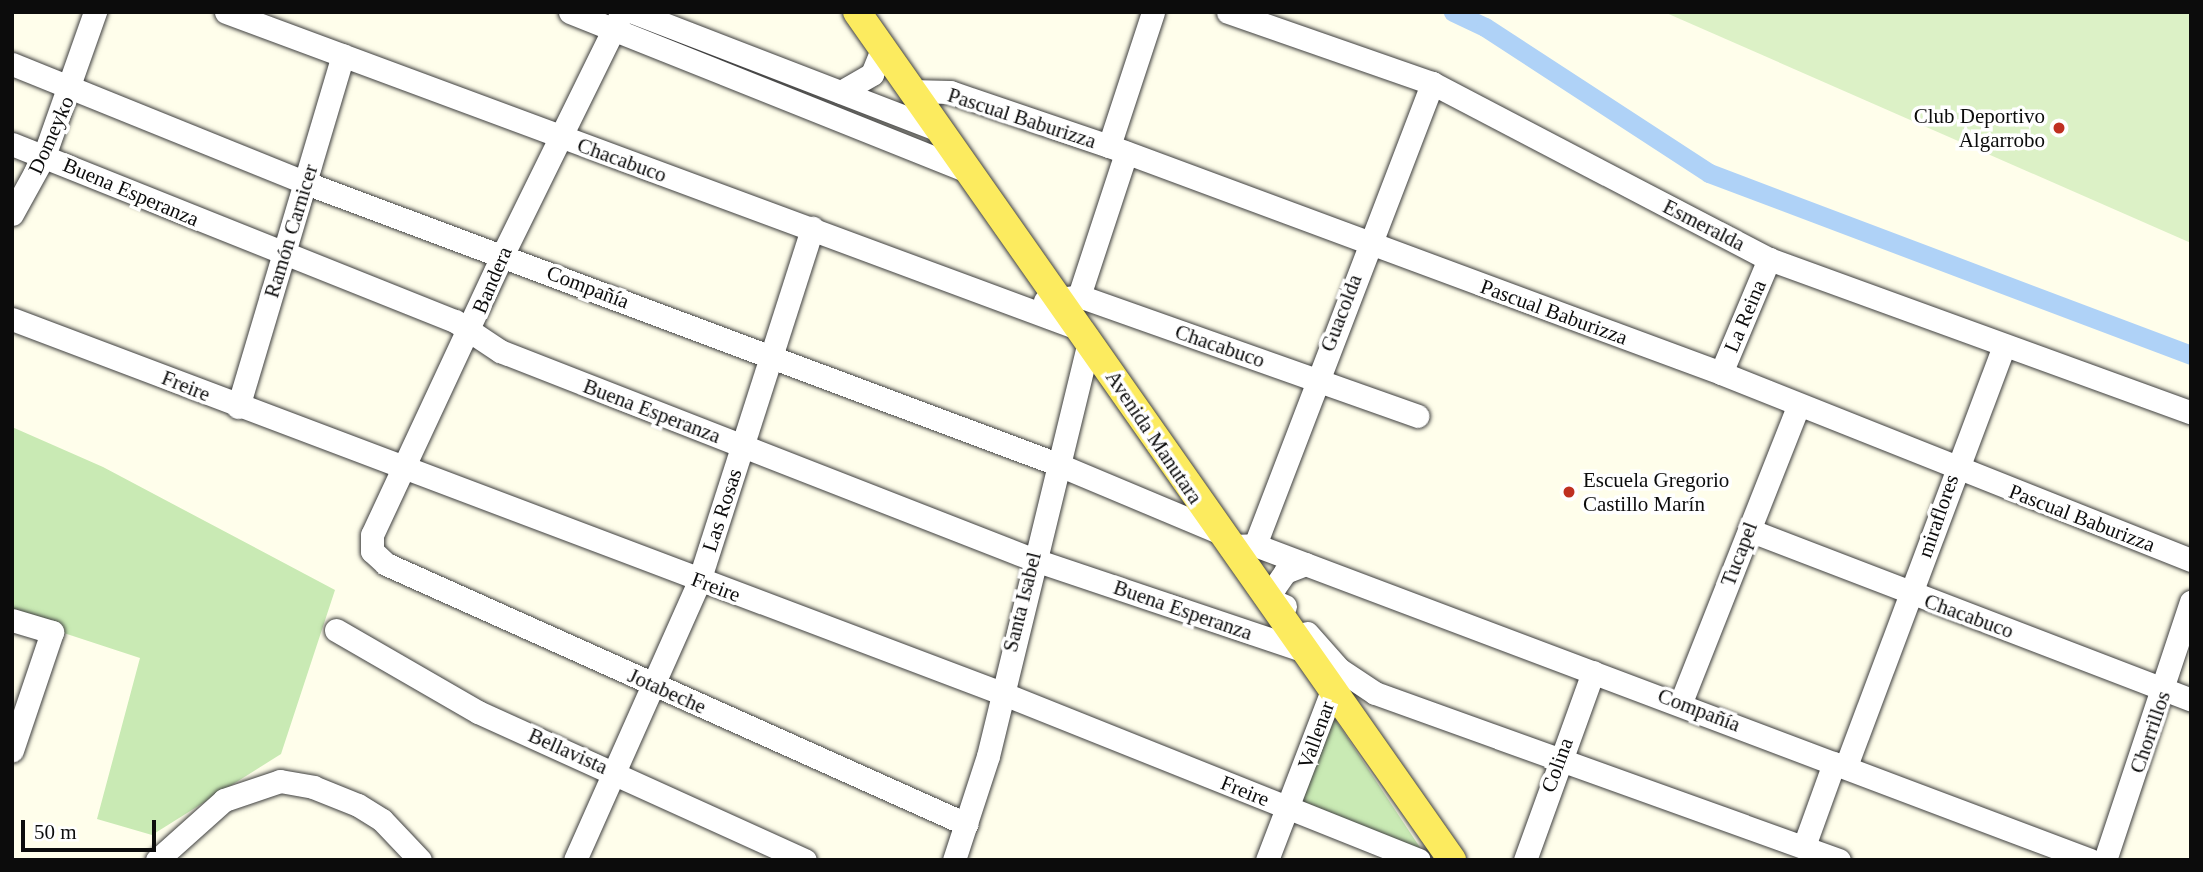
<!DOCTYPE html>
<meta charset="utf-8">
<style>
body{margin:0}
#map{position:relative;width:2203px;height:872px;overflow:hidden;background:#fffeeb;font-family:Georgia,serif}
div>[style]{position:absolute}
.green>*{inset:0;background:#c9eab4}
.pitch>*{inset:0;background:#dcf1c6}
.canal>*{height:19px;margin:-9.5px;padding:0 9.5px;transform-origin:9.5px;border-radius:9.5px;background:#afd2f7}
.roads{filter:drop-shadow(0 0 2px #3f3f3f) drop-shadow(0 0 2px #3f3f3f)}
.minor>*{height:23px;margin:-11.5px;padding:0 11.5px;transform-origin:11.5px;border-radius:11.5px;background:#fff}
.major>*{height:28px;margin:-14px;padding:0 14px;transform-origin:14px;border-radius:14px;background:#fceb5f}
.dots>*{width:19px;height:19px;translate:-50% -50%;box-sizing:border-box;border:4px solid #fff;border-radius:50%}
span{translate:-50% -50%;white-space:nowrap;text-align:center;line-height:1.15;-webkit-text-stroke:7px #fff;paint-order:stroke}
.poi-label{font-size:21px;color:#0c0c0c}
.right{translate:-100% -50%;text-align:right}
.left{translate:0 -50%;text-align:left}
.street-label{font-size:21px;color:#0c0c0c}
.frame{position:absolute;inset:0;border:14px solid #0c0c0c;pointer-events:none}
.scale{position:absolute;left:21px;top:820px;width:135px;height:32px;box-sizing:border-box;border:4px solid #0c0c0c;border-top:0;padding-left:9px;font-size:21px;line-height:24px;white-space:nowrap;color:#0c0c0c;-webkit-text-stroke:5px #fff;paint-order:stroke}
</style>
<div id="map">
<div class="green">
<div style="clip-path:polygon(12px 427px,103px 467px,335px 590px,281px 754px,152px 835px,97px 819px,140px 658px,12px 616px)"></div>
<div style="clip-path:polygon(1331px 713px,1425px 855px,1294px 800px)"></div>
</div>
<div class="pitch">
<div style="clip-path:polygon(1664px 12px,2191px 12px,2191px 243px)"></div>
</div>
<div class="canal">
<div style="left:1453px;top:12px;width:35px;rotate:25deg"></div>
<div style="left:1485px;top:27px;width:267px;rotate:33.1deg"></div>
<div style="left:1709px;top:173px;width:515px;rotate:20.69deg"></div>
</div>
<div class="roads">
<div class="minor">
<div style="left:226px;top:12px;width:909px;rotate:20.35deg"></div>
<div style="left:570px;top:12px;width:423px;rotate:21.8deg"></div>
<div style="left:622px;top:12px;width:270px;rotate:116.2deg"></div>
<div style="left:503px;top:254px;width:310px;rotate:115deg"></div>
<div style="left:372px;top:535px;width:16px;rotate:90deg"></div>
<div style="left:372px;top:551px;width:19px;rotate:43deg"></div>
<div style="left:386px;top:564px;width:636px;rotate:24.15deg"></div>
<div style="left:633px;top:12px;width:326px;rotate:21.1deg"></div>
<div style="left:1228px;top:12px;width:216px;rotate:19.2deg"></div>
<div style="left:1432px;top:83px;width:380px;rotate:27.6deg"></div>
<div style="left:1769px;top:259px;width:449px;rotate:20deg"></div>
<div style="left:12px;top:64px;width:317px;rotate:22deg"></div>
<div style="left:306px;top:183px;width:802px;rotate:20.51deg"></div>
<div style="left:1057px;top:464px;width:176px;rotate:22.8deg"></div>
<div style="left:910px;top:91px;width:40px;rotate:1.4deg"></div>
<div style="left:950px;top:92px;width:168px;rotate:18.8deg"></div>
<div style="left:1109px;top:146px;width:653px;rotate:20.35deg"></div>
<div style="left:1721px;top:373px;width:506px;rotate:21.7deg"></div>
<div style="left:841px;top:92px;width:36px;rotate:-30deg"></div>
<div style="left:872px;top:74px;width:27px;rotate:-68deg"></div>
<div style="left:12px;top:144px;width:477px;rotate:21.8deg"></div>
<div style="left:455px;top:321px;width:54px;rotate:33.7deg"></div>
<div style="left:500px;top:351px;width:571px;rotate:21.35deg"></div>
<div style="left:1032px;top:559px;width:288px;rotate:18.6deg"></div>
<div style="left:1109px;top:146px;width:141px;rotate:-71.8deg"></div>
<div style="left:12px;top:214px;width:66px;rotate:-61.1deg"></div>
<div style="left:44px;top:156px;width:153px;rotate:-70.5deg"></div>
<div style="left:1079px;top:296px;width:151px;rotate:-71.8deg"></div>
<div style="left:1045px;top:301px;width:34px;rotate:-8deg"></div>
<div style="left:1079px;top:296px;width:359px;rotate:19.5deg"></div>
<div style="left:12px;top:319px;width:1055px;rotate:20.7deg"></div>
<div style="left:999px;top:692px;width:452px;rotate:21.8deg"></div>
<div style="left:1721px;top:373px;width:124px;rotate:-67.2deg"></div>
<div style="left:238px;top:407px;width:367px;rotate:-73.4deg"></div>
<div style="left:1749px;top:530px;width:474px;rotate:21deg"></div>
<div style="left:1255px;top:545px;width:495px;rotate:-69deg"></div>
<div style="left:1230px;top:546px;width:25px;rotate:-2deg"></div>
<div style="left:1255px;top:545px;width:892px;rotate:20.67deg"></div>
<div style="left:1285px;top:606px;width:15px;rotate:-157deg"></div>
<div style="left:1271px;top:600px;width:12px;rotate:-76deg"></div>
<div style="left:1274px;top:588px;width:19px;rotate:-55deg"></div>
<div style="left:1285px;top:572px;width:22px;rotate:-21deg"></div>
<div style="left:12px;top:620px;width:42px;rotate:16.7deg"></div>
<div style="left:52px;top:632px;width:125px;rotate:108.7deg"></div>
<div style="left:336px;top:630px;width:164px;rotate:30deg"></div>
<div style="left:478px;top:712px;width:359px;rotate:24.4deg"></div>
<div style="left:1307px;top:633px;width:48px;rotate:48.4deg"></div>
<div style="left:1339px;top:669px;width:43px;rotate:33.7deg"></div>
<div style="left:1375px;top:693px;width:493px;rotate:19.8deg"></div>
<div style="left:1681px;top:702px;width:318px;rotate:-68.4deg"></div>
<div style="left:1846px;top:766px;width:449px;rotate:-69.4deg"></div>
<div style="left:1804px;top:846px;width:88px;rotate:-70.1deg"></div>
<div style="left:157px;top:860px;width:90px;rotate:-41.8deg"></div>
<div style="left:224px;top:800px;width:59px;rotate:-18.7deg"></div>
<div style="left:280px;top:781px;width:34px;rotate:10deg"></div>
<div style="left:313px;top:787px;width:48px;rotate:21.8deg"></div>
<div style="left:358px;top:805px;width:28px;rotate:32deg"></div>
<div style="left:382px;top:820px;width:55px;rotate:46.5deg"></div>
<div style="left:575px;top:860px;width:305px;rotate:-66deg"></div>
<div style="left:699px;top:581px;width:371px;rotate:-72.2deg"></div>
<div style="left:954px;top:860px;width:109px;rotate:-71.9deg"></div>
<div style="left:988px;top:756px;width:425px;rotate:-76.3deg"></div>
<div style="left:1267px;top:860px;width:184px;rotate:-69deg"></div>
<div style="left:1525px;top:860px;width:200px;rotate:-70.1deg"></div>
<div style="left:2105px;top:860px;width:272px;rotate:-71.6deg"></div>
</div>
<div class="major">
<div style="left:857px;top:12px;width:1036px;rotate:54.94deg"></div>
</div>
</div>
<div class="dots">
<div style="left:2059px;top:128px;background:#bf3021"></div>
<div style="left:1569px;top:492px;background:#bf3021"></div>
</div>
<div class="poi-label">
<span class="right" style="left:2045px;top:128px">Club Deportivo<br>Algarrobo</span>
<span class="left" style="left:1583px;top:492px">Escuela Gregorio<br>Castillo Marín</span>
</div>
<div class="street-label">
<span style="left:1022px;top:118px;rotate:18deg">Pascual Baburizza</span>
<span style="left:51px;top:135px;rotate:-66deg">Domeyko</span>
<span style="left:622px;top:160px;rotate:20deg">Chacabuco</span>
<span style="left:131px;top:192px;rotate:23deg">Buena Esperanza</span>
<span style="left:1704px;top:225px;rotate:27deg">Esmeralda</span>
<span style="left:291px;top:231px;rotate:-73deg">Ramón Carnicer</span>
<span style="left:492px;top:280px;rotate:-67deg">Bandera</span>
<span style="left:588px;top:287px;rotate:21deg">Compañía</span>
<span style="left:1554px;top:312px;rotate:20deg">Pascual Baburizza</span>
<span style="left:1341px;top:313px;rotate:-69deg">Guacolda</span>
<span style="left:1745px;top:316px;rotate:-67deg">La Reina</span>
<span style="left:1220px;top:346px;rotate:19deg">Chacabuco</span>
<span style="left:186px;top:386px;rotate:22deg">Freire</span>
<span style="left:652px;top:411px;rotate:21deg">Buena Esperanza</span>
<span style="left:1154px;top:437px;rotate:56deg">Avenida Manutara</span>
<span style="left:722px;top:510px;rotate:-72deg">Las Rosas</span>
<span style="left:1938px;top:516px;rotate:-71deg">miraflores</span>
<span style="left:2082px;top:518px;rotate:21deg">Pascual Baburizza</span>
<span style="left:1739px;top:554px;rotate:-69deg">Tucapel</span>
<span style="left:716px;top:587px;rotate:21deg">Freire</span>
<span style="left:1022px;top:602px;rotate:-76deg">Santa Isabel</span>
<span style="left:1183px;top:610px;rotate:19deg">Buena Esperanza</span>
<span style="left:1969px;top:616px;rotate:20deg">Chacabuco</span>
<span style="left:667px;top:691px;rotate:24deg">Jotabeche</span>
<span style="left:1699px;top:710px;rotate:21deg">Compañía</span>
<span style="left:2150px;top:732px;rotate:-71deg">Chorrillos</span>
<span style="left:1316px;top:735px;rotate:-70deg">Vallenar</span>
<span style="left:568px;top:751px;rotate:24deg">Bellavista</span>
<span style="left:1557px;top:765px;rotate:-70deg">Colina</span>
<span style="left:1245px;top:791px;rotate:22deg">Freire</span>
</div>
<div class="frame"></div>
<div class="scale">50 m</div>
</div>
